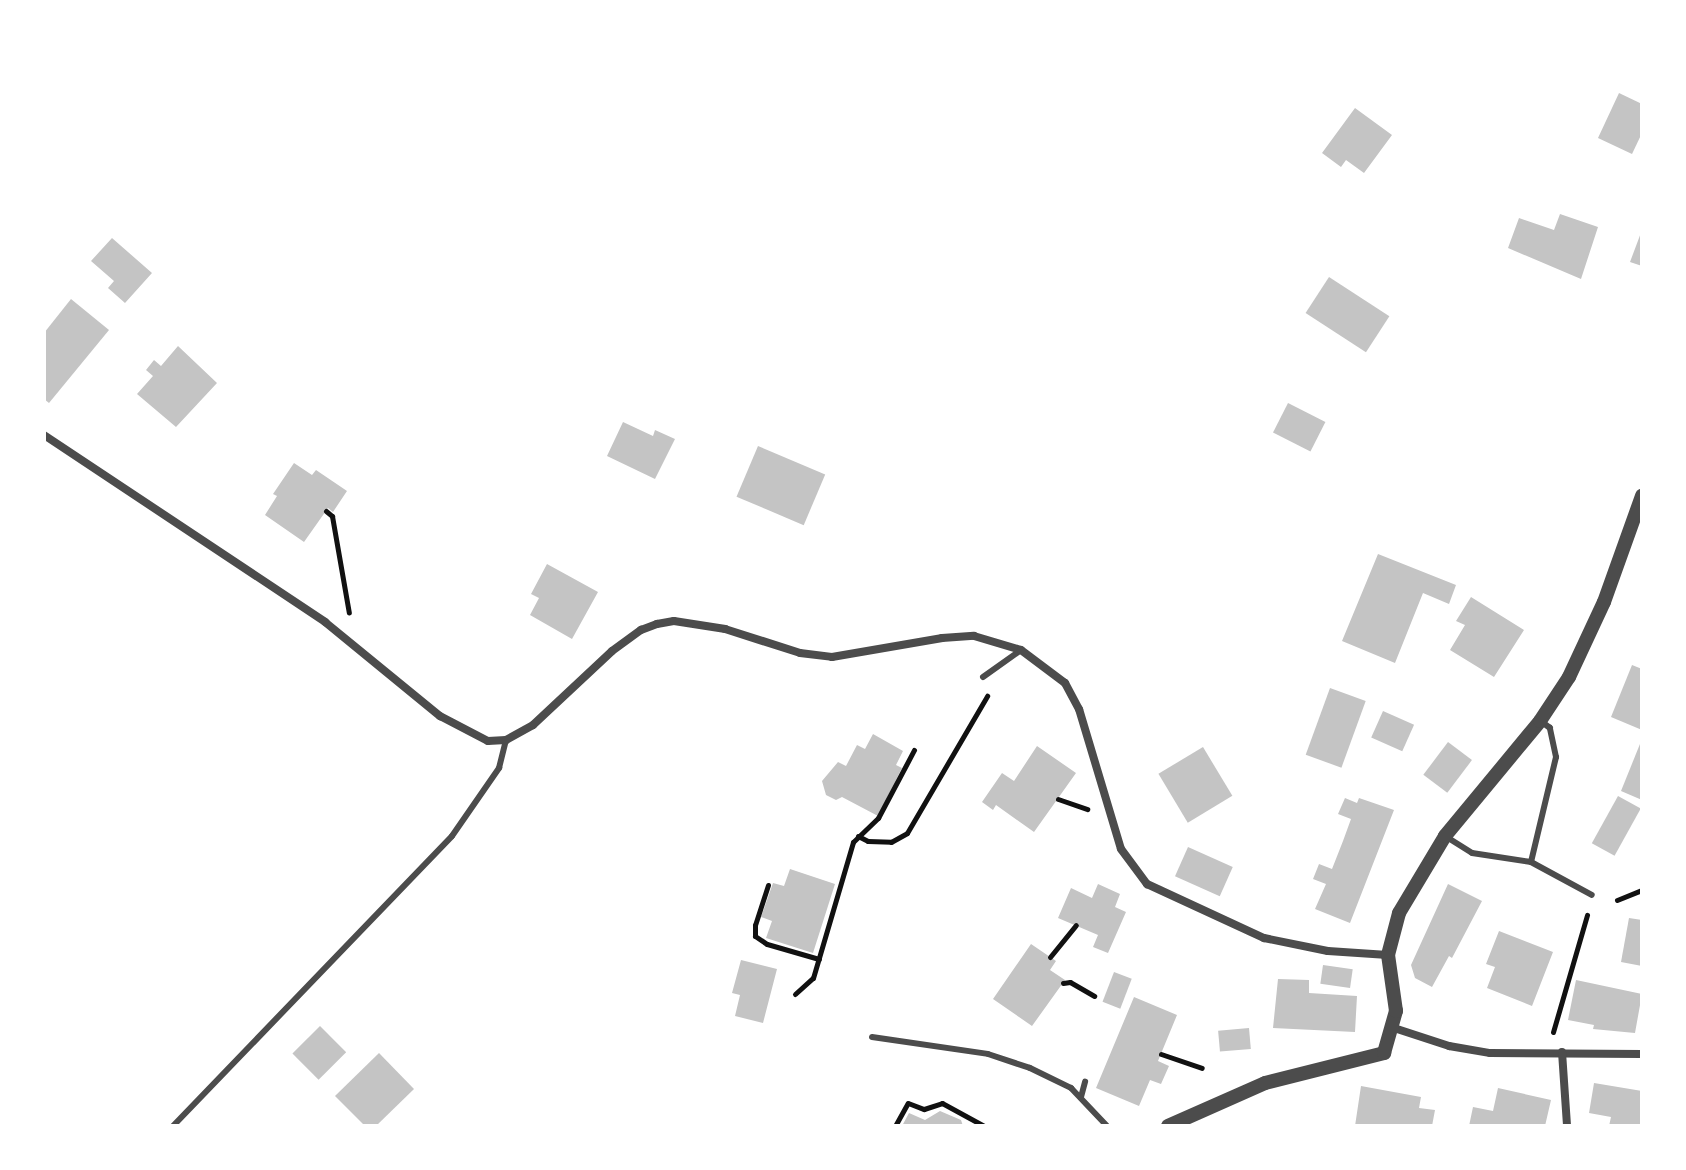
<!DOCTYPE html>
<style>
body{margin:0}
#map{position:relative;width:1686px;height:1170px;overflow:hidden;background:#fff;font-family:Merriweather,serif}
div>[style]{position:absolute}
.building>*{inset:0;background:#c4c4c4;transform-origin:0 0}
.path>*{height:5px;margin:-2.5px;padding:0 2.5px;transform-origin:2.5px;border-radius:2.5px;background:#111}
.service>*{height:6px;margin:-3px;padding:0 3px;transform-origin:3px;border-radius:3px;background:#4c4c4c}
.minor>*{height:8px;margin:-4px;padding:0 4px;transform-origin:4px;border-radius:4px;background:#4c4c4c}
.tertiary>*{height:14px;margin:-7px;padding:0 7px;transform-origin:7px;border-radius:7px;background:#4c4c4c}
span{translate:-50% -50%;white-space:nowrap;text-align:center;line-height:1.15;-webkit-text-stroke:6px #fff;paint-order:stroke}
.frame{position:absolute;inset:0;border:46px solid #fff;pointer-events:none}
</style>
<div id="map">
<div class="building">
<div style="clip-path:polygon(1619px 93px,1642px 104px,1642px 133px,1632px 154px,1598px 138px)"></div>
<div style="clip-path:polygon(1355px 108px,1392px 135px,1364px 173px,1346px 160px,1341px 167px,1322px 153px)"></div>
<div style="clip-path:polygon(1560px 214px,1598px 227px,1581px 279px,1508px 248px,1519px 218px,1554px 230px)"></div>
<div style="clip-path:polygon(1642px 230px,1642px 266px,1630px 262px)"></div>
<div style="clip-path:polygon(112px 238px,152px 273px,125px 303px,108px 288px,114px 281px,91px 261px)"></div>
<div style="left:1329px;top:277px;width:72px;height:43px;rotate:33deg"></div>
<div style="clip-path:polygon(71px 299px,109px 330px,49px 403px,44px 399px,44px 333px)"></div>
<div style="clip-path:polygon(178px 346px,217px 383px,176px 427px,137px 394px,153px 376px,146px 370px,154px 360px,161px 366px)"></div>
<div style="left:1288px;top:403px;width:42px;height:33px;rotate:27deg"></div>
<div style="clip-path:polygon(623px 422px,653px 436px,655px 430px,675px 439px,655px 479px,607px 456px)"></div>
<div style="left:758px;top:446px;width:73px;height:55px;rotate:23deg"></div>
<div style="clip-path:polygon(294px 463px,312px 475px,316px 470px,347px 491px,333px 512px,328px 508px,304px 542px,265px 515px,277px 496px,273px 494px)"></div>
<div style="clip-path:polygon(1378px 554px,1456px 585px,1449px 604px,1423px 593px,1395px 663px,1342px 641px)"></div>
<div style="clip-path:polygon(547px 564px,598px 592px,572px 639px,530px 615px,539px 598px,531px 594px)"></div>
<div style="clip-path:polygon(1471px 597px,1524px 630px,1494px 677px,1450px 650px,1465px 625px,1456px 621px)"></div>
<div style="clip-path:polygon(1632px 665px,1642px 669px,1642px 730px,1611px 717px)"></div>
<div style="left:1330px;top:688px;width:38px;height:71px;rotate:20deg"></div>
<div style="left:1383px;top:711px;width:34px;height:29px;rotate:24deg"></div>
<div style="clip-path:polygon(873px 734px,903px 751px,896px 765px,902px 768px,878px 816px,842px 797px,836px 800px,826px 795px,822px 781px,838px 762px,846px 766px,857px 745px,865px 749px)"></div>
<div style="clip-path:polygon(1642px 739px,1642px 800px,1621px 791px)"></div>
<div style="left:1448px;top:742px;width:30px;height:41px;rotate:37deg"></div>
<div style="clip-path:polygon(1037px 746px,1076px 773px,1034px 832px,996px 805px,993px 810px,982px 802px,1002px 773px,1014px 781px)"></div>
<div style="left:1203px;top:747px;width:57px;height:52px;rotate:59deg"></div>
<div style="left:1618px;top:796px;width:26px;height:54px;rotate:29deg"></div>
<div style="clip-path:polygon(1345px 798px,1357px 803px,1359px 798px,1394px 810px,1350px 923px,1315px 909px,1326px 884px,1313px 879px,1319px 864px,1332px 869px,1343px 841px,1351px 819px,1338px 814px)"></div>
<div style="left:1188px;top:847px;width:49px;height:32px;rotate:24deg"></div>
<div style="clip-path:polygon(790px 869px,835px 884px,813px 953px,766px 938px,772px 921px,761px 917px,773px 883px,784px 886px)"></div>
<div style="clip-path:polygon(1098px 884px,1120px 894px,1115px 907px,1126px 912px,1108px 953px,1093px 947px,1098px 935px,1058px 918px,1071px 888px,1092px 898px)"></div>
<div style="clip-path:polygon(1448px 884px,1482px 901px,1452px 958px,1449px 956px,1432px 987px,1415px 978px,1411px 965px)"></div>
<div style="clip-path:polygon(1629px 918px,1642px 920px,1642px 966px,1621px 962px)"></div>
<div style="clip-path:polygon(1499px 931px,1553px 952px,1532px 1006px,1487px 988px,1495px 967px,1486px 964px)"></div>
<div style="clip-path:polygon(1031px 944px,1056px 961px,1050px 970px,1065px 980px,1032px 1026px,993px 999px)"></div>
<div style="clip-path:polygon(741px 960px,777px 969px,763px 1023px,735px 1016px,740px 995px,732px 993px)"></div>
<div style="left:1323px;top:965px;width:30px;height:19px;rotate:8deg"></div>
<div style="left:1114px;top:972px;width:19px;height:32px;rotate:21deg"></div>
<div style="clip-path:polygon(1278px 979px,1309px 980px,1309px 993px,1357px 996px,1355px 1032px,1273px 1028px)"></div>
<div style="clip-path:polygon(1576px 980px,1642px 994px,1635px 1033px,1593px 1029px,1594px 1025px,1568px 1020px)"></div>
<div style="clip-path:polygon(1134px 997px,1177px 1015px,1158px 1061px,1169px 1066px,1161px 1084px,1150px 1080px,1139px 1106px,1096px 1088px)"></div>
<div style="left:320px;top:1026px;width:37px;height:39px;rotate:45deg"></div>
<div style="left:1249px;top:1028px;width:21px;height:31px;rotate:85deg"></div>
<div style="clip-path:polygon(379px 1053px,414px 1089px,376px 1126px,365px 1126px,335px 1096px)"></div>
<div style="clip-path:polygon(1594px 1083px,1642px 1091px,1642px 1126px,1609px 1126px,1611px 1117px,1589px 1113px)"></div>
<div style="clip-path:polygon(1361px 1086px,1421px 1097px,1419px 1108px,1435px 1110px,1432px 1126px,1355px 1126px)"></div>
<div style="clip-path:polygon(1498px 1088px,1551px 1100px,1545px 1126px,1469px 1126px,1473px 1107px,1493px 1111px)"></div>
<div style="clip-path:polygon(940px 1111px,961px 1120px,963px 1126px,902px 1126px,909px 1113px,925px 1120px)"></div>
</div>
<div class="path">
<div style="left:326px;top:511px;width:8px;rotate:40deg"></div>
<div style="left:332px;top:516px;width:98px;rotate:80.1deg"></div>
<div style="left:1058px;top:799px;width:31px;rotate:19deg"></div>
<div style="left:858px;top:836px;width:11px;rotate:27deg"></div>
<div style="left:868px;top:841px;width:23px;rotate:2deg"></div>
<div style="left:891px;top:842px;width:18px;rotate:-29deg"></div>
<div style="left:907px;top:833px;width:159px;rotate:-59.7deg"></div>
<div style="left:768px;top:885px;width:42px;rotate:108deg"></div>
<div style="left:755px;top:925px;width:11px;rotate:90deg"></div>
<div style="left:755px;top:936px;width:14px;rotate:34deg"></div>
<div style="left:767px;top:944px;width:54px;rotate:16.1deg"></div>
<div style="left:1617px;top:900px;width:27px;rotate:-22deg"></div>
<div style="left:1050px;top:957px;width:41px;rotate:-50.9deg"></div>
<div style="left:1063px;top:983px;width:7px;rotate:-8deg"></div>
<div style="left:1070px;top:982px;width:28px;rotate:30deg"></div>
<div style="left:795px;top:994px;width:24px;rotate:-42deg"></div>
<div style="left:813px;top:978px;width:142px;rotate:-73.6deg"></div>
<div style="left:853px;top:842px;width:35px;rotate:-44deg"></div>
<div style="left:878px;top:818px;width:77px;rotate:-62.1deg"></div>
<div style="left:1553px;top:1032px;width:122px;rotate:-73.8deg"></div>
<div style="left:1161px;top:1054px;width:43px;rotate:18.9deg"></div>
<div style="left:895px;top:1126px;width:26px;rotate:-61deg"></div>
<div style="left:908px;top:1103px;width:17px;rotate:21deg"></div>
<div style="left:924px;top:1109px;width:19px;rotate:-18deg"></div>
<div style="left:942px;top:1103px;width:48px;rotate:28.7deg"></div>
</div>
<div class="service">
<div style="left:983px;top:677px;width:47px;rotate:-35.4deg"></div>
<div style="left:1445px;top:836px;width:32px;rotate:32deg"></div>
<div style="left:1472px;top:853px;width:60px;rotate:8.7deg"></div>
<div style="left:1531px;top:862px;width:69px;rotate:28.4deg"></div>
<div style="left:1531px;top:862px;width:108px;rotate:-76.6deg"></div>
<div style="left:1556px;top:757px;width:30px;rotate:-102deg"></div>
<div style="left:1550px;top:728px;width:10px;rotate:-143deg"></div>
<div style="left:872px;top:1037px;width:117px;rotate:8.3deg"></div>
<div style="left:988px;top:1054px;width:44px;rotate:18.4deg"></div>
<div style="left:1030px;top:1068px;width:46px;rotate:26deg"></div>
<div style="left:1071px;top:1088px;width:52px;rotate:46.5deg"></div>
<div style="left:1081px;top:1097px;width:16px;rotate:-75deg"></div>
<div style="left:173px;top:1126px;width:402px;rotate:-46.1deg"></div>
<div style="left:452px;top:836px;width:83px;rotate:-55.3deg"></div>
<div style="left:499px;top:768px;width:29px;rotate:-76deg"></div>
</div>
<div class="minor">
<div style="left:44px;top:435px;width:338px;rotate:33.6deg"></div>
<div style="left:325px;top:622px;width:149px;rotate:39.3deg"></div>
<div style="left:440px;top:716px;width:54px;rotate:27.5deg"></div>
<div style="left:488px;top:741px;width:18px;rotate:-3deg"></div>
<div style="left:506px;top:740px;width:31px;rotate:-29deg"></div>
<div style="left:533px;top:725px;width:108px;rotate:-43.1deg"></div>
<div style="left:612px;top:651px;width:36px;rotate:-36deg"></div>
<div style="left:641px;top:630px;width:17px;rotate:-21deg"></div>
<div style="left:657px;top:624px;width:17px;rotate:-10deg"></div>
<div style="left:674px;top:621px;width:52px;rotate:8.9deg"></div>
<div style="left:725px;top:629px;width:79px;rotate:17.7deg"></div>
<div style="left:800px;top:653px;width:32px;rotate:7deg"></div>
<div style="left:832px;top:657px;width:112px;rotate:-9.8deg"></div>
<div style="left:942px;top:638px;width:32px;rotate:-4deg"></div>
<div style="left:974px;top:636px;width:49px;rotate:16.6deg"></div>
<div style="left:1021px;top:650px;width:55px;rotate:36.9deg"></div>
<div style="left:1065px;top:683px;width:30px;rotate:62deg"></div>
<div style="left:1079px;top:709px;width:146px;rotate:73.3deg"></div>
<div style="left:1121px;top:849px;width:44px;rotate:53.4deg"></div>
<div style="left:1147px;top:884px;width:129px;rotate:24.8deg"></div>
<div style="left:1264px;top:938px;width:65px;rotate:11.5deg"></div>
<div style="left:1328px;top:951px;width:60px;rotate:3.8deg"></div>
<div style="left:1394px;top:1028px;width:58px;rotate:18.1deg"></div>
<div style="left:1449px;top:1046px;width:42px;rotate:9.7deg"></div>
<div style="left:1490px;top:1053px;width:152px;rotate:0.4deg"></div>
<div style="left:1562px;top:1052px;width:74px;rotate:86.1deg"></div>
</div>
<div class="tertiary">
<div style="left:1168px;top:1126px;width:106px;rotate:-23.9deg"></div>
<div style="left:1265px;top:1083px;width:123px;rotate:-14.1deg"></div>
<div style="left:1384px;top:1053px;width:44px;rotate:-74.1deg"></div>
<div style="left:1396px;top:1011px;width:57px;rotate:-98.1deg"></div>
<div style="left:1388px;top:955px;width:43px;rotate:-75.3deg"></div>
<div style="left:1399px;top:913px;width:90px;rotate:-59.1deg"></div>
<div style="left:1445px;top:836px;width:149px;rotate:-50.4deg"></div>
<div style="left:1540px;top:721px;width:53px;rotate:-56.6deg"></div>
<div style="left:1569px;top:677px;width:83px;rotate:-65deg"></div>
<div style="left:1604px;top:602px;width:113px;rotate:-70.3deg"></div>
</div>
<div class="frame"></div>
</div>
